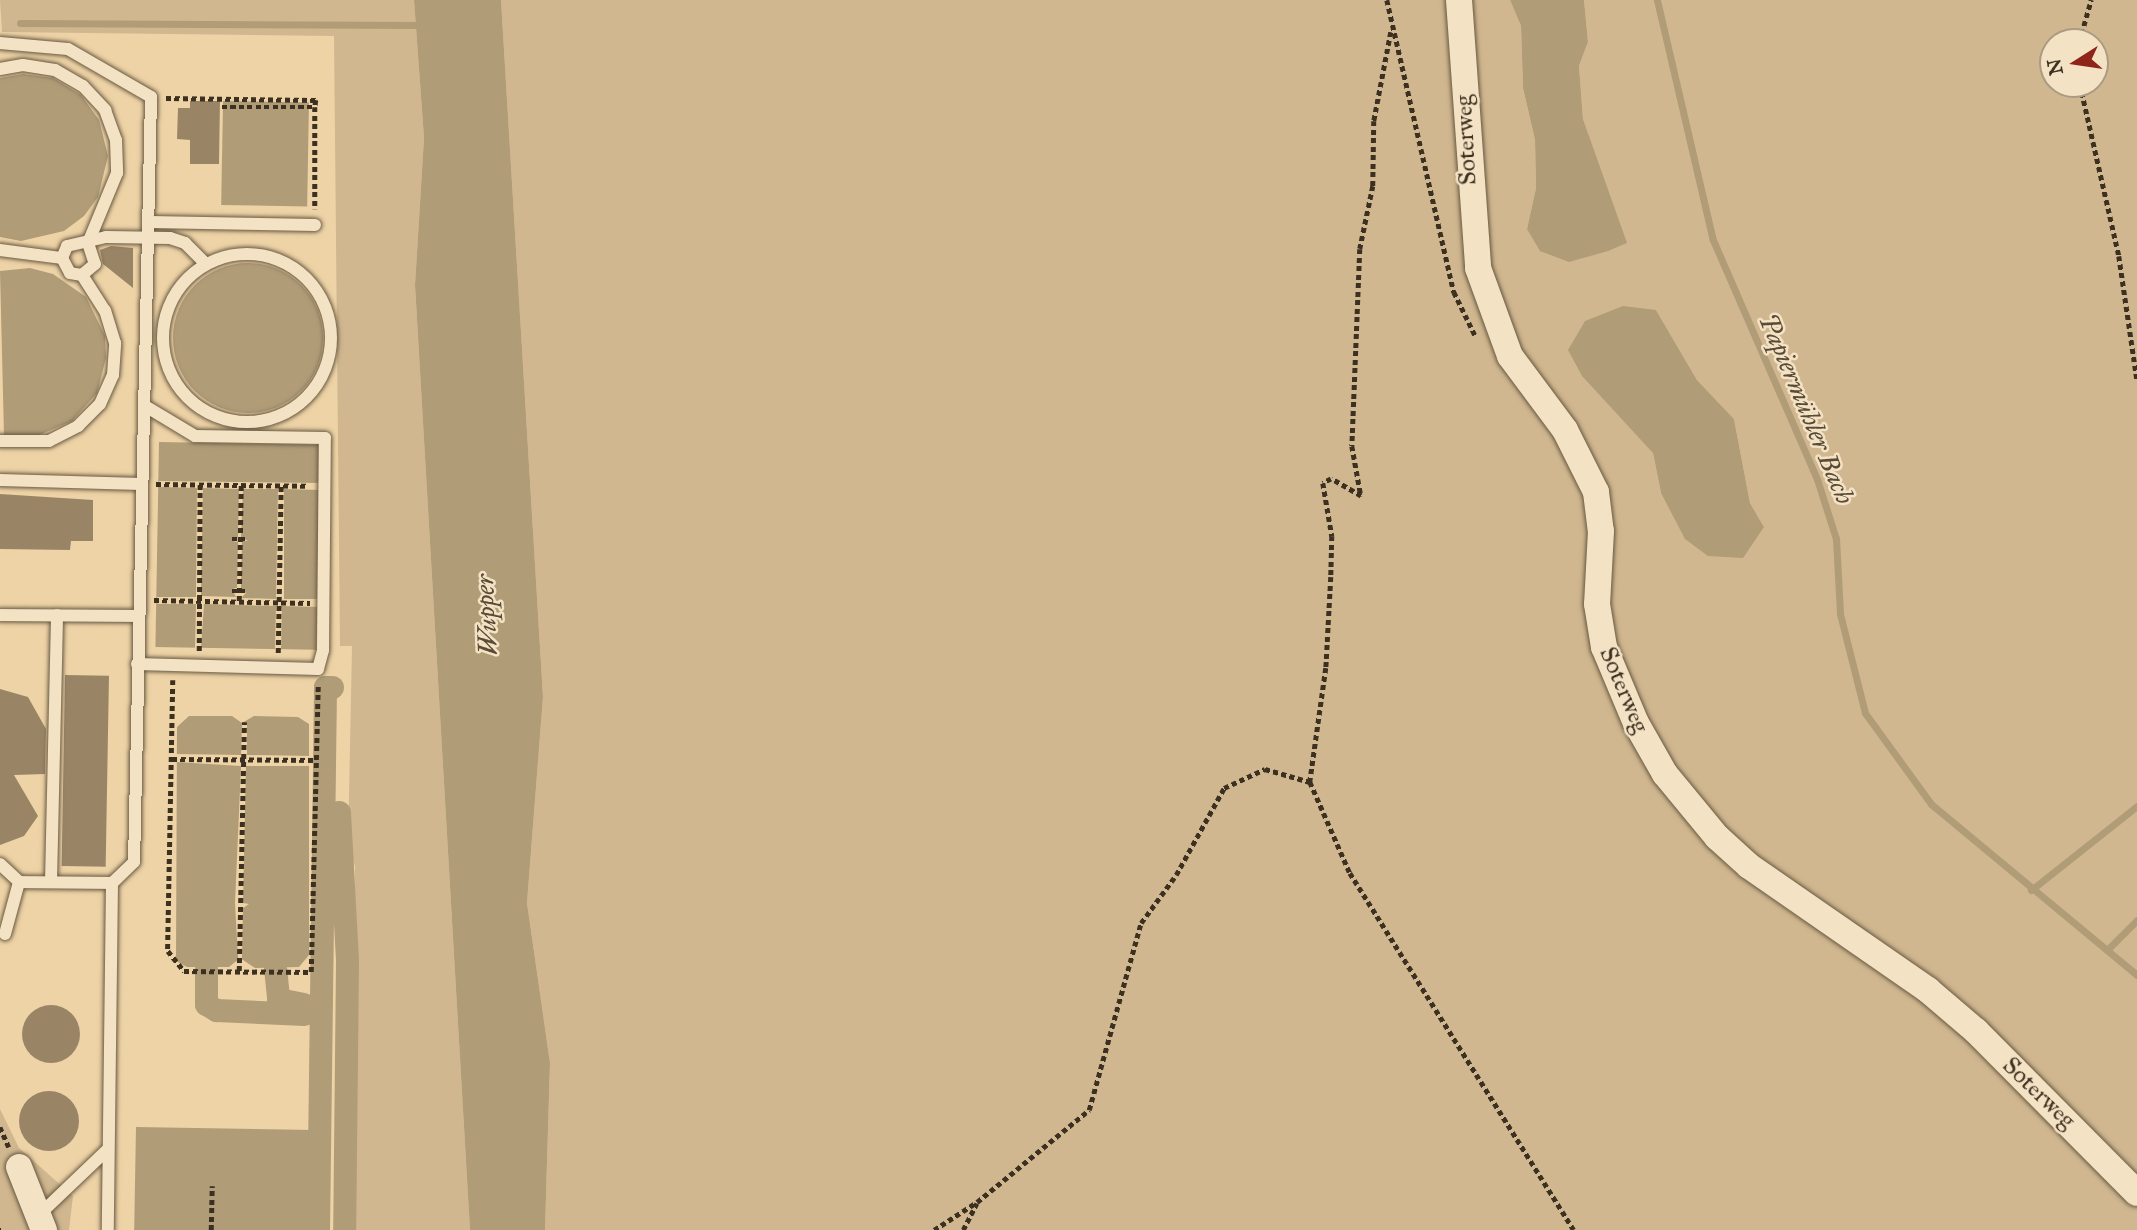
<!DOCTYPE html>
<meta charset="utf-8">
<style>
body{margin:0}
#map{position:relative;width:2137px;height:1230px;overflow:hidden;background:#eed3a6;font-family:"IM FELL Great Primer",serif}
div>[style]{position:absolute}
.green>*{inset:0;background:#d0b78f}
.water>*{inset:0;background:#b19c78;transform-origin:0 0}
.round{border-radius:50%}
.pier>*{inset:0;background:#eed3a6}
.stream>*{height:7px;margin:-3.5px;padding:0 3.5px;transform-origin:3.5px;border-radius:3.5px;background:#b19c78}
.canal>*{height:23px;margin:-11.5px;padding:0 11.5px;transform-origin:11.5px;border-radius:11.5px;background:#b19c78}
.building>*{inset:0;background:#998566;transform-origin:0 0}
.path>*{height:4.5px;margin-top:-2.25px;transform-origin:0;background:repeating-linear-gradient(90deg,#3c3020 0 5px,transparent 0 8.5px)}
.roads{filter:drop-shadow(0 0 2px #685942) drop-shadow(0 0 2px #685942)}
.service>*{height:12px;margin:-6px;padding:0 6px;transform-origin:6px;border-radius:6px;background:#f4e2c5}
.service>.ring{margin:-6px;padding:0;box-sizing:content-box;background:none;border:12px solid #f4e2c5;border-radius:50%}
.minor>*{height:26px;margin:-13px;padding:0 13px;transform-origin:13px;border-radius:13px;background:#f4e2c5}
span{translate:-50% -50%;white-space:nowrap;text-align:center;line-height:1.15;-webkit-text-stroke:5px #f4e2c5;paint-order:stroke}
.street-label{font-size:24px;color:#3c3020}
.water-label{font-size:26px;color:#594b36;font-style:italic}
.north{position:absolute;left:2039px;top:28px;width:70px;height:70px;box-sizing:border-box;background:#f4e2c5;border:2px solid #aa9b83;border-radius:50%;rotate:258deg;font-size:19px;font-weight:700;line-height:28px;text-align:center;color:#3c3020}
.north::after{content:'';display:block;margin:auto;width:24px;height:32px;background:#8f2418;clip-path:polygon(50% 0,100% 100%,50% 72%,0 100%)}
</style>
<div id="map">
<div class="green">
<div style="clip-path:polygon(0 0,414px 0,424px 138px,415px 285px,470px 1230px,350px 1230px,355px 866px,348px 847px,352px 646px,340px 646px,334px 36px,2px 32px)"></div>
<div style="clip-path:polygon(evenodd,501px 0,1510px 0,1521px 26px,1523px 88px,1535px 140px,1536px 188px,1527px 229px,1626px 243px,1583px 119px,1579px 66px,1588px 42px,1584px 0,2137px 0,2137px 1230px,545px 1230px,550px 1063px,527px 903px,543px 697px,501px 0,2053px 42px,2095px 42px,2095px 84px,2053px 84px,2053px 42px,501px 0,1656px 310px,1697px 380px,1734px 419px,1750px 503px,1764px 527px,1661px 493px,1653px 453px,1625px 419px,1656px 310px)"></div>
<div style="clip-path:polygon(0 1109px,19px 1148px,73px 1196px,69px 1230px,0 1230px)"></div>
</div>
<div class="water">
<div style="clip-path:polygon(414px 0,501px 0,543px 697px,527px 903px,550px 1063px,545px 1230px,470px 1230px,415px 285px,424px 138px)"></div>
<div style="clip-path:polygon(1510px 0,1584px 0,1588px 42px,1579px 66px,1583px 119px,1627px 243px,1608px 251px,1569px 262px,1540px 251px,1527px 229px,1536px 188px,1535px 140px,1523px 88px,1521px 26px)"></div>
<div style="clip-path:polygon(23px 74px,53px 78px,81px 95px,99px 120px,108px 156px,98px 197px,84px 216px,64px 231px,21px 241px,0 237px,0 78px)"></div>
<div style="left:223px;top:101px;width:86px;height:104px;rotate:1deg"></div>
<div class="round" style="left:173px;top:263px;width:150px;height:150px"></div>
<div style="clip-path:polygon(30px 268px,53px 274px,86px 297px,105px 336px,106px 358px,97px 393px,72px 421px,39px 435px,4px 435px,0 271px)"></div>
<div style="clip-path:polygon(1623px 306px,1656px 310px,1697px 380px,1734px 419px,1750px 503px,1764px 527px,1743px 558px,1708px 556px,1685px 539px,1661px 493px,1653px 453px,1582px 376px,1568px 350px,1585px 321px)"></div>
<div style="left:159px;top:442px;width:161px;height:205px;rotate:1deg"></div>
<div style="clip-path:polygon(189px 716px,232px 716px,242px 723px,254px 716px,298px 717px,309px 724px,309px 955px,299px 967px,255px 968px,240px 958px,229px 967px,187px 967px,176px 961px,177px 727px)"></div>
<div style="left:136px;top:1127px;width:178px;height:103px;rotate:1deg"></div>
</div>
<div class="pier">
<div style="clip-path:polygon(evenodd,159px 481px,320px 483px,320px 490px,284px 489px,284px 599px,319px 599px,319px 607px,282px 606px,281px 649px,275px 649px,276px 606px,204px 604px,201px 648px,195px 648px,196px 604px,157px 604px,157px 597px,196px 597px,197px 488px,159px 487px,159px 481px,203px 488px,239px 489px,238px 537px,232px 541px,238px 542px,237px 588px,232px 589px,236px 597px,201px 596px,203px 488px,159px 481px,243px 489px,278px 489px,276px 599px,241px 598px,246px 593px,241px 588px,242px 541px,248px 541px,241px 537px,243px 489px)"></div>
<div style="clip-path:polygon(247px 722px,247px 755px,311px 756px,310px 766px,246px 766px,243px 903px,249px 904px,243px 908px,242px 958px,238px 958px,235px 903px,241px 766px,176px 762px,176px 754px,241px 755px,242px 723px)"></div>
</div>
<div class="stream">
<div style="left:1657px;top:0;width:246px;rotate:76.9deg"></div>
<div style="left:1713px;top:240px;width:261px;rotate:66.5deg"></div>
<div style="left:1817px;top:479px;width:63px;rotate:72.4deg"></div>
<div style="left:1836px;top:539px;width:75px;rotate:86.9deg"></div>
<div style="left:1840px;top:614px;width:102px;rotate:75.8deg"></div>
<div style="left:1865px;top:713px;width:112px;rotate:54deg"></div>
<div style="left:1931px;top:804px;width:268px;rotate:39.7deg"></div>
<div style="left:20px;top:23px;width:402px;rotate:0.3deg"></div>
<div style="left:2031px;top:890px;width:135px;rotate:-38.4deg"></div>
<div style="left:2109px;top:948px;width:40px;rotate:-45deg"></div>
</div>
<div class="canal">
<div style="left:339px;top:812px;width:149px;rotate:86.9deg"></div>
<div style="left:347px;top:961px;width:269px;rotate:90.6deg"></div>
<div style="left:206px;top:968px;width:36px;rotate:90deg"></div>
<div style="left:206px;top:1004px;width:12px;rotate:31deg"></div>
<div style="left:216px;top:1010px;width:88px;rotate:2.6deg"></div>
<div style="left:275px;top:968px;width:31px;rotate:84deg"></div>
<div style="left:278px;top:999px;width:26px;rotate:11deg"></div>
<div style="left:318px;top:1230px;width:543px;rotate:-89.26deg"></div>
<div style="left:325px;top:687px;width:7px"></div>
</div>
<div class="building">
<div style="clip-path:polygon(190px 101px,220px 101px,219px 164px,190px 164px,190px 140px,177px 139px,178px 108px,190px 108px)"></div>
<div style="clip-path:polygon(111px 246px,133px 248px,133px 288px,103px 264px,100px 250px)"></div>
<div style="clip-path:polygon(0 494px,93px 500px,93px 541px,71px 541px,70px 550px,0 549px)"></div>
<div style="left:65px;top:675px;width:44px;height:191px;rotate:1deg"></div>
<div style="clip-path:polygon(0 689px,28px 697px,46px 729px,45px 774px,14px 775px,38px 816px,24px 836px,0 845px)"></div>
<div class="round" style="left:22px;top:1005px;width:58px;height:58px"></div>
<div class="round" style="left:19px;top:1091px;width:60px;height:60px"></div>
</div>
<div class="path">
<div style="left:1387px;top:0;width:300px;rotate:77.1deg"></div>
<div style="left:1454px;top:292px;width:48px;rotate:64deg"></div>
<div style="left:1391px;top:32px;width:91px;rotate:100.8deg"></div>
<div style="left:1374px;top:121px;width:65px;rotate:90.9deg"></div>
<div style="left:1373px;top:186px;width:64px;rotate:101.7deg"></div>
<div style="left:1360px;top:249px;width:197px;rotate:92.3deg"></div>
<div style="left:1352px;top:446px;width:51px;rotate:79.8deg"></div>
<div style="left:1361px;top:496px;width:34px;rotate:-150deg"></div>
<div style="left:1331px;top:479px;width:9px;rotate:153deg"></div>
<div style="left:1323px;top:483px;width:54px;rotate:80.4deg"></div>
<div style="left:1332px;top:536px;width:41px;rotate:91.4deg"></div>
<div style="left:1331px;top:577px;width:91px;rotate:93.1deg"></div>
<div style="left:1326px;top:668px;width:115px;rotate:98deg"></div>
<div style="left:1310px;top:782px;width:99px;rotate:66.3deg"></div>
<div style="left:1350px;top:873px;width:421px;rotate:57.9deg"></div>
<div style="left:2079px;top:42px;width:44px;rotate:-74.1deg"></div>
<div style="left:2080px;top:84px;width:176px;rotate:77.2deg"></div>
<div style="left:2119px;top:256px;width:125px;rotate:81.7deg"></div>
<div style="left:166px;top:98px;width:150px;rotate:0.8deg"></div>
<div style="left:316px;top:100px;width:7px;rotate:98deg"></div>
<div style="left:222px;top:107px;width:93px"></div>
<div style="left:315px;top:107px;width:102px;rotate:90deg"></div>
<div style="left:156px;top:484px;width:153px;rotate:0.7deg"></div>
<div style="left:232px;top:539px;width:15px"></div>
<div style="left:232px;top:591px;width:14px"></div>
<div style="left:154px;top:600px;width:156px;rotate:1.1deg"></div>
<div style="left:239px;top:601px;width:116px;rotate:-89deg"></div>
<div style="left:199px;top:651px;width:166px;rotate:-89.7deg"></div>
<div style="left:278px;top:653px;width:168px;rotate:-89deg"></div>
<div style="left:173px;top:680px;width:271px;rotate:91.1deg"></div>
<div style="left:168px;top:951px;width:26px;rotate:51deg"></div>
<div style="left:184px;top:971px;width:127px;rotate:0.5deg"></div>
<div style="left:311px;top:972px;width:287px;rotate:-88.6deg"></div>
<div style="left:172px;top:759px;width:144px;rotate:0.4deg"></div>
<div style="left:239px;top:971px;width:249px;rotate:-88.8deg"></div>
<div style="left:0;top:1127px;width:22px;rotate:66deg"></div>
<div style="left:0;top:1230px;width:1px"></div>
<div style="left:211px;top:1230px;width:44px;rotate:-88.7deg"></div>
<div style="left:934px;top:1230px;width:51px;rotate:-33.1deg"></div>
<div style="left:977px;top:1202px;width:145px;rotate:-39.4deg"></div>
<div style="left:1089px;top:1110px;width:194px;rotate:-74.5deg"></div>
<div style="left:1141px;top:923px;width:59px;rotate:-53.9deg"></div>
<div style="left:1176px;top:875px;width:99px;rotate:-61.1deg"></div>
<div style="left:1224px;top:788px;width:45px;rotate:-24.9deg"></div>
<div style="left:1265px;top:769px;width:47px;rotate:16.1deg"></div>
<div style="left:963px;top:1230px;width:30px;rotate:-63deg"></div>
</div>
<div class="roads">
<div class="service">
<div style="left:0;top:43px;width:68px;rotate:5deg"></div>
<div style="left:68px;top:49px;width:96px;rotate:30deg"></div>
<div style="left:151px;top:97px;width:765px;rotate:91.27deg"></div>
<div style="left:134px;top:862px;width:30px;rotate:136deg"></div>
<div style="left:112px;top:883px;width:347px;rotate:90.7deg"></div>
<div style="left:0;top:69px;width:23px;rotate:-10deg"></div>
<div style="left:23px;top:65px;width:32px;rotate:9deg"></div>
<div style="left:55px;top:70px;width:32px;rotate:30deg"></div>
<div style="left:83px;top:86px;width:33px;rotate:47deg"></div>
<div style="left:105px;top:110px;width:32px;rotate:70deg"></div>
<div style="left:116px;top:140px;width:33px;rotate:88deg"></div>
<div style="left:117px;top:173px;width:76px;rotate:112.5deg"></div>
<div style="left:150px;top:222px;width:165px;rotate:1deg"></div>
<div style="left:88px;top:243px;width:22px;rotate:72deg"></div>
<div style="left:95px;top:264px;width:17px;rotate:140deg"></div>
<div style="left:82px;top:275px;width:12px;rotate:-171deg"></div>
<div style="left:70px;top:273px;width:17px;rotate:-118deg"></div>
<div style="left:62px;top:258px;width:13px;rotate:-67deg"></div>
<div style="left:67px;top:246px;width:40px;rotate:-13deg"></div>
<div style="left:106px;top:237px;width:64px;rotate:0.9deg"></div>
<div style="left:170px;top:238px;width:16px;rotate:18deg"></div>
<div style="left:185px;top:243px;width:30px;rotate:45deg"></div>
<div style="left:0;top:250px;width:63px;rotate:7.4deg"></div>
<div class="ring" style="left:163px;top:254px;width:156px;height:156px"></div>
<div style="left:0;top:441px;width:49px"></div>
<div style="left:49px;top:441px;width:33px;rotate:-27deg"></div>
<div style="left:78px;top:426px;width:31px;rotate:-45deg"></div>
<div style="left:100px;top:404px;width:32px;rotate:-66deg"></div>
<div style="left:113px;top:375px;width:32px;rotate:-86deg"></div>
<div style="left:115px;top:343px;width:34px;rotate:-107deg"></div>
<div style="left:105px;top:311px;width:43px;rotate:-122.6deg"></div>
<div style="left:0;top:480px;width:141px;rotate:1.6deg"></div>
<div style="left:0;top:615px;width:139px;rotate:0.4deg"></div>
<div style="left:137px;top:664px;width:181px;rotate:1.6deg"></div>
<div style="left:318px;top:669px;width:20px;rotate:-75deg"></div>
<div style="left:323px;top:650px;width:212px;rotate:-89.5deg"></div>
<div style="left:325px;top:438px;width:130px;rotate:-179.1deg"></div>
<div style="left:195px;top:436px;width:58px;rotate:-149deg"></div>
<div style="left:0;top:864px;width:26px;rotate:43deg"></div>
<div style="left:51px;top:882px;width:267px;rotate:-88.7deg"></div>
<div style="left:5px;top:934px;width:54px;rotate:-74.9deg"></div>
<div style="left:19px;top:882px;width:93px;rotate:0.6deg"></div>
<div style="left:40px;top:1214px;width:94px;rotate:-43.7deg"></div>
</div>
<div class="minor">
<div style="left:1459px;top:0;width:269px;rotate:85.9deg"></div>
<div style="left:1478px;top:268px;width:94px;rotate:70deg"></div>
<div style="left:1510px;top:356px;width:92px;rotate:53.4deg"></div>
<div style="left:1565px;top:430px;width:69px;rotate:63.4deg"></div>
<div style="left:1596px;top:492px;width:39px;rotate:83deg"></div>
<div style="left:1601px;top:531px;width:73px;rotate:93.1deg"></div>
<div style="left:1597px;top:604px;width:44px;rotate:80.8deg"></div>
<div style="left:1604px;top:647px;width:82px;rotate:67.2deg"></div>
<div style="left:1636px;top:723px;width:59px;rotate:60.4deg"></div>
<div style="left:1665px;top:774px;width:82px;rotate:50.5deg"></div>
<div style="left:1717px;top:837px;width:43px;rotate:42.2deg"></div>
<div style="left:1749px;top:866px;width:218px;rotate:34.7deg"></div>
<div style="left:1928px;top:990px;width:63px;rotate:40.5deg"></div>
<div style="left:1976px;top:1031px;width:228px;rotate:45.2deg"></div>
<div style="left:19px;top:1167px;width:68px;rotate:68.4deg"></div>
</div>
</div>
<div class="street-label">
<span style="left:1466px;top:140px;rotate:-93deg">Soterweg</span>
<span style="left:1624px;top:690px;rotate:67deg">Soterweg</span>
<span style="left:2039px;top:1093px;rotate:44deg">Soterweg</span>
</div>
<div class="water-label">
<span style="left:1806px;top:409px;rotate:67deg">Papiermühler Bach</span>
<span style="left:487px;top:615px;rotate:-93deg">Wupper</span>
</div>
<div class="north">N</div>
</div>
